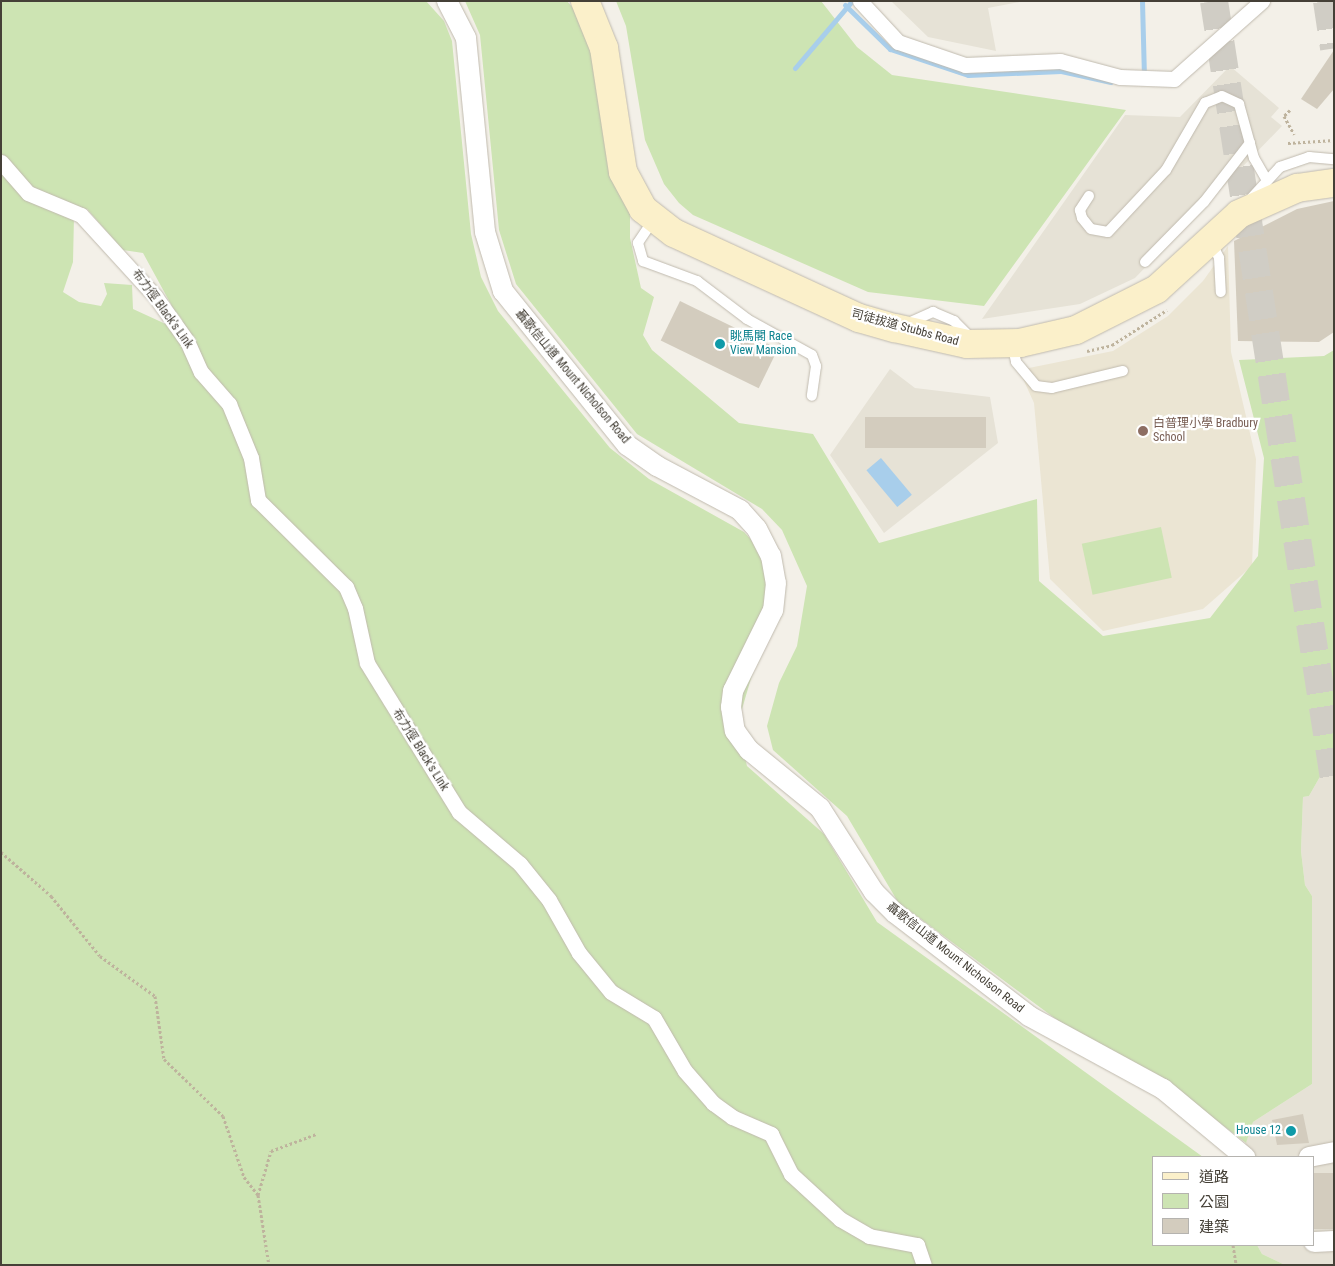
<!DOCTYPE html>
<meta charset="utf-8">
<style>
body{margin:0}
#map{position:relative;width:1335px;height:1266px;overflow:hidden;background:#f3f0e8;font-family:"Roboto Condensed","Noto Sans TC",sans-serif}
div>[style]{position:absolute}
.residential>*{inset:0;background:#e6e2d6}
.education>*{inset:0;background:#ebe5d3}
.green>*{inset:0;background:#cde4b3;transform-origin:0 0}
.water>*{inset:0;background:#a8ceeb;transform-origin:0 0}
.stream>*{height:5px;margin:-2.5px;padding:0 2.5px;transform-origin:2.5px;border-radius:2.5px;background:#a8ceeb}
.building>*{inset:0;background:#d3ccbe;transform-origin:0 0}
.trunk-tunnel>*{height:28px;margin-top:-14px;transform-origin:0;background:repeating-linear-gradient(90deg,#d0cdc5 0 28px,transparent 0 42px)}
.path>*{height:3px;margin-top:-1.5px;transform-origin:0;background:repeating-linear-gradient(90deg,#beb39d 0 2.5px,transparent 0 5px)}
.roads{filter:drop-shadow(0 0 1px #c0baae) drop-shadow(0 0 1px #c0baae)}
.service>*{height:10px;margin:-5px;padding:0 5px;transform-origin:5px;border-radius:5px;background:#fff}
.pedestrian>*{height:15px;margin:-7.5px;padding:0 7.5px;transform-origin:7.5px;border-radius:7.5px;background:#fff}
.minor>*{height:20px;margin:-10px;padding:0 10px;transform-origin:10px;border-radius:10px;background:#fff}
.secondary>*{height:28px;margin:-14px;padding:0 14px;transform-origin:14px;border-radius:14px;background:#fbf0ca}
.dots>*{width:14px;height:14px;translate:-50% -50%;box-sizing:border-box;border:2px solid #fff;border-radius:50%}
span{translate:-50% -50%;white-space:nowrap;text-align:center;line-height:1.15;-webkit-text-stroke:4.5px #fff;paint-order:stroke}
.street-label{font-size:12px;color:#454037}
.culture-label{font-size:12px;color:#0d838f}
.left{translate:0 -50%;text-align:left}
.right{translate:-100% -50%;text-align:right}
.education-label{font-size:12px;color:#785e54}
.frame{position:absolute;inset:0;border:2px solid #454037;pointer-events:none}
.legend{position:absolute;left:1152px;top:1156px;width:162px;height:90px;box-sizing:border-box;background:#fff;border:1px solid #b5b3af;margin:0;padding:6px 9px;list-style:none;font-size:15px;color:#454037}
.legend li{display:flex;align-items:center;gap:10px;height:25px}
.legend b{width:25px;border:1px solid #b5b3af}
</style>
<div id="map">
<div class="residential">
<div style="clip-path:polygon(891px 1px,1025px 1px,988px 8px,996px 51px,928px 37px)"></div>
<div style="clip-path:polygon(1230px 66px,1279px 108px,1271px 117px,1282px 126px,1135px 278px,1080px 304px,982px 319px,1125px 115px,1180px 117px)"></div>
<div style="clip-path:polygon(890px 369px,915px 388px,990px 397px,998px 443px,884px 533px,830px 455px)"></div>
<div style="clip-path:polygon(1334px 752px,1334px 1265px,1285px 1265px,1262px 1254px,1257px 1245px,1314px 1245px,1314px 1157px,1241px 1157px,1253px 1122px,1312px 1084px,1312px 896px,1305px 885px,1301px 851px,1303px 797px,1309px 796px)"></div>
</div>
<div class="education">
<div style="clip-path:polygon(1228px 246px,1231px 352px,1256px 459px,1252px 566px,1203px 609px,1103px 631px,1050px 579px,1034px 403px,1019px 370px,1113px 351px,1168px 316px,1203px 281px)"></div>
</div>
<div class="green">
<div style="clip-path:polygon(evenodd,1px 1px,426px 1px,444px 21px,452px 41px,471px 234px,481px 277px,498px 311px,610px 448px,649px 479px,744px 532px,757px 546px,777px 590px,737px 726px,747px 766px,824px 834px,877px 922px,1203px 1157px,1154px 1157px,1154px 1245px,1257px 1245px,1262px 1254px,1285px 1265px,1px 1265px,1px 1px,87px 209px,123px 250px,143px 253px,179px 319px,170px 326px,133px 309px,132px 285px,104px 283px,107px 294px,101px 306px,79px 302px,63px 292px,73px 262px,74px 217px,87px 209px)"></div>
<div style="clip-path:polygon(465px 1px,567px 1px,574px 9px,588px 36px,607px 150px,630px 204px,630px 238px,641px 288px,654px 297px,643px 335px,652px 350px,739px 423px,813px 434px,879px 543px,1037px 499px,1039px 581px,1103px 636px,1210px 618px,1258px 556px,1264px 458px,1239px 360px,1324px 356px,1334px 350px,1334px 752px,1309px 796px,1303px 797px,1301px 851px,1305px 885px,1312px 896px,1312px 1084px,1253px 1122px,1246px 1143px,1174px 1088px,1068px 1028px,898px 902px,847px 816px,773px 750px,767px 726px,779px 683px,797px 646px,807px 586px,782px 530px,762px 509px,637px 434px,516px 284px,499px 230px,480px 35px)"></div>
<div style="clip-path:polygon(616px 1px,821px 1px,857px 47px,892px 75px,1126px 110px,984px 306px,868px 292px,693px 215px,679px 203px,664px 184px,645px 140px,626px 26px)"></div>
<div style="left:1161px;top:527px;width:52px;height:81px;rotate:78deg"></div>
</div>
<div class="water">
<div style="left:881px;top:458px;width:48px;height:19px;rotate:50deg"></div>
</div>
<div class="stream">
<div style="left:1142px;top:1px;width:74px;rotate:88.5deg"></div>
<div style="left:845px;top:5px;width:63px;rotate:44.4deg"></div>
<div style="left:890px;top:49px;width:82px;rotate:18.4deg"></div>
<div style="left:968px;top:75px;width:93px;rotate:-2.5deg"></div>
<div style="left:1061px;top:71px;width:51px;rotate:12.4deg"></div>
<div style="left:795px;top:68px;width:88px;rotate:-49.6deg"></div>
</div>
<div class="building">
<div style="clip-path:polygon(1334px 50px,1334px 89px,1317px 109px,1301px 99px)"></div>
<div style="clip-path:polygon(1334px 201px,1334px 332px,1319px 342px,1238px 341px,1234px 241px,1297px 209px)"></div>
<div style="left:680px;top:301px;width:109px;height:44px;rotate:26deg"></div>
<div style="left:865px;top:417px;width:121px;height:31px"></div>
<div style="clip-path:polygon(1303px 1114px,1309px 1143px,1277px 1145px,1272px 1120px)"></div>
<div style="left:1334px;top:1173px;width:56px;height:20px;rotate:90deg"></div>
</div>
<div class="trunk-tunnel">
<div style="left:1214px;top:1px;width:787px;rotate:81.23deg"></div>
<div style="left:1327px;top:1px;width:48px;rotate:81.5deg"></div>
</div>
<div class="path">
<div style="left:1290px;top:110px;width:8px;rotate:135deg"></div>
<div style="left:1284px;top:116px;width:21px;rotate:61deg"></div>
<div style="left:1288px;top:143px;width:46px;rotate:-3.7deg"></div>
<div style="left:1087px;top:351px;width:26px;rotate:-13deg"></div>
<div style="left:1112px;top:345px;width:65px;rotate:-32.5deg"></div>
<div style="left:1px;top:852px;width:67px;rotate:41.3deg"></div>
<div style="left:51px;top:896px;width:77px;rotate:50.8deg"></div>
<div style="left:100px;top:956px;width:68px;rotate:36deg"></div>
<div style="left:155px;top:996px;width:64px;rotate:81.9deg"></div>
<div style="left:164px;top:1059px;width:82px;rotate:44deg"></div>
<div style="left:223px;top:1116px;width:65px;rotate:71deg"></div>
<div style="left:244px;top:1177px;width:23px;rotate:52deg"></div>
<div style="left:258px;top:1195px;width:71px;rotate:81.1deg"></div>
<div style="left:258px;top:1195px;width:46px;rotate:-73.5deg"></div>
<div style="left:271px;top:1151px;width:48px;rotate:-20.7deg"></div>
<div style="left:1233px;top:1245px;width:20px;rotate:81deg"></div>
</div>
<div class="roads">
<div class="service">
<div style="left:1089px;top:196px;width:17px;rotate:123deg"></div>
<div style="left:1080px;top:210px;width:8px;rotate:76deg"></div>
<div style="left:1082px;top:218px;width:14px;rotate:51deg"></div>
<div style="left:1091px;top:229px;width:17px;rotate:10deg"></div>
<div style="left:1108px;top:232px;width:85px;rotate:-46.9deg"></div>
<div style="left:1166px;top:170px;width:78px;rotate:-59.8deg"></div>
<div style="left:1205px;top:103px;width:18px;rotate:-22deg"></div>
<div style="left:1222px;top:96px;width:19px;rotate:25deg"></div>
<div style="left:1239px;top:104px;width:56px;rotate:74.5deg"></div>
<div style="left:1254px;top:158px;width:24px;rotate:60deg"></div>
<div style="left:1247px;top:203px;width:49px;rotate:-47.5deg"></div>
<div style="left:1280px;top:167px;width:31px;rotate:-19deg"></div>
<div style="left:1309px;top:157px;width:25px;rotate:5deg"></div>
<div style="left:654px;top:219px;width:29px;rotate:124deg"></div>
<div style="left:638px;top:243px;width:19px;rotate:74deg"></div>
<div style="left:643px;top:261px;width:58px;rotate:20.3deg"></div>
<div style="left:697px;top:281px;width:63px;rotate:37.2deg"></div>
<div style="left:747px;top:319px;width:74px;rotate:29deg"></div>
<div style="left:812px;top:355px;width:12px;rotate:70deg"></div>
<div style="left:816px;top:366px;width:30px;rotate:98deg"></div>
<div style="left:1211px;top:242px;width:18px;rotate:63deg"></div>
<div style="left:1219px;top:258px;width:34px;rotate:87deg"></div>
<div style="left:1145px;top:262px;width:84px;rotate:-45.5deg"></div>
<div style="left:1204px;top:202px;width:75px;rotate:-52.1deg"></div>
<div style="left:906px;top:324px;width:30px;rotate:-24deg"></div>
<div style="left:933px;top:312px;width:23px;rotate:23deg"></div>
<div style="left:954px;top:321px;width:24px;rotate:45deg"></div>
<div style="left:1012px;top:344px;width:18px;rotate:77deg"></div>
<div style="left:1016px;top:362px;width:31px;rotate:50deg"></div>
<div style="left:1036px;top:386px;width:16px;rotate:7deg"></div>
<div style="left:1052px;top:388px;width:73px;rotate:-13.5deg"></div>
</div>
<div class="pedestrian">
<div style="left:860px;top:1px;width:56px;rotate:47.2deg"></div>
<div style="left:898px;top:42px;width:71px;rotate:18.9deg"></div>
<div style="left:965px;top:65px;width:95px;rotate:-2.4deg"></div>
<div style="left:1060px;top:61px;width:62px;rotate:14.9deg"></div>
<div style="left:1120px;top:77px;width:54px;rotate:2.1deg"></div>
<div style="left:1174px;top:79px;width:118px;rotate:-41.6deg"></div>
<div style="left:1px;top:162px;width:41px;rotate:48.9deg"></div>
<div style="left:28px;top:193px;width:57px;rotate:22.5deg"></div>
<div style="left:81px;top:215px;width:110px;rotate:47.6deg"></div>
<div style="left:155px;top:296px;width:55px;rotate:54.6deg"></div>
<div style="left:187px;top:341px;width:34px;rotate:66deg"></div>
<div style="left:201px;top:372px;width:43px;rotate:48.8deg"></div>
<div style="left:229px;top:404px;width:58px;rotate:67.8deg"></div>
<div style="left:251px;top:458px;width:43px;rotate:80.5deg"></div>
<div style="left:258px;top:500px;width:124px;rotate:44.7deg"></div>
<div style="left:346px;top:587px;width:23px;rotate:67deg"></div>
<div style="left:355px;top:608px;width:56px;rotate:77.7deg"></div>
<div style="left:367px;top:663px;width:175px;rotate:58.3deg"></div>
<div style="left:459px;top:812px;width:80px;rotate:40.4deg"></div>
<div style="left:520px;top:864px;width:46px;rotate:51.1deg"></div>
<div style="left:549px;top:900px;width:61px;rotate:60.5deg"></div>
<div style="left:579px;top:953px;width:50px;rotate:50.6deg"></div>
<div style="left:611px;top:992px;width:50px;rotate:31.2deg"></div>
<div style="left:654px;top:1018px;width:61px;rotate:59.7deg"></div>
<div style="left:685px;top:1071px;width:43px;rotate:48.8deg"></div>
<div style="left:713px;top:1103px;width:24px;rotate:36deg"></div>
<div style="left:732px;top:1117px;width:43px;rotate:23.6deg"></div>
<div style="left:771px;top:1134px;width:45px;rotate:63.4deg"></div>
<div style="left:791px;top:1174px;width:67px;rotate:42.6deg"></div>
<div style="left:840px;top:1219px;width:34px;rotate:30deg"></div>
<div style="left:869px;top:1236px;width:49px;rotate:10.6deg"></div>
<div style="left:917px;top:1245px;width:21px;rotate:71deg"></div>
</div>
<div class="minor">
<div style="left:447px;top:1px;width:42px;rotate:62.8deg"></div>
<div style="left:466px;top:38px;width:195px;rotate:84.4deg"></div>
<div style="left:485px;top:232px;width:62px;rotate:73deg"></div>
<div style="left:503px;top:291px;width:198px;rotate:51.2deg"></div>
<div style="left:627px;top:445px;width:37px;rotate:35deg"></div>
<div style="left:657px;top:466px;width:94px;rotate:27.9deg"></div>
<div style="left:740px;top:510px;width:25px;rotate:48deg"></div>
<div style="left:757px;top:529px;width:30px;rotate:63deg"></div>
<div style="left:771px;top:556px;width:27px;rotate:80deg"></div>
<div style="left:776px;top:583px;width:27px;rotate:96deg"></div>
<div style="left:773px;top:610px;width:90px;rotate:116.3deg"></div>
<div style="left:733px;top:691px;width:16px;rotate:97deg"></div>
<div style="left:731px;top:707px;width:24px;rotate:81deg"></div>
<div style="left:735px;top:731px;width:24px;rotate:54deg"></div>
<div style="left:749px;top:750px;width:92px;rotate:39.2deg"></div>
<div style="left:820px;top:808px;width:100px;rotate:57.3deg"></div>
<div style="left:874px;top:892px;width:30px;rotate:45deg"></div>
<div style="left:895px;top:913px;width:169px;rotate:37.5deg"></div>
<div style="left:1029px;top:1016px;width:153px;rotate:28.6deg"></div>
<div style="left:1163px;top:1089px;width:107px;rotate:39.7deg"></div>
<div style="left:1309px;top:1157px;width:25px;rotate:-11deg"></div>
<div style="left:1314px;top:1242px;width:20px;rotate:-3deg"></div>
</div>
<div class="secondary">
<div style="left:585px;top:1px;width:51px;rotate:68deg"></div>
<div style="left:604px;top:48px;width:125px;rotate:81.3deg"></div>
<div style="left:623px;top:172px;width:42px;rotate:61.6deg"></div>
<div style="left:643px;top:209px;width:39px;rotate:38deg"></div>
<div style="left:674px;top:233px;width:204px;rotate:24.7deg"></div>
<div style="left:859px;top:318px;width:37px;rotate:16deg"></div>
<div style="left:895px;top:328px;width:74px;rotate:12.5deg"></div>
<div style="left:967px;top:344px;width:53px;rotate:-1.1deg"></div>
<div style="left:1020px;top:343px;width:57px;rotate:-13.1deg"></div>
<div style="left:1076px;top:330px;width:91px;rotate:-26.8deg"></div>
<div style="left:1157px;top:289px;width:111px;rotate:-42.4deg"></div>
<div style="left:1239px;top:214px;width:64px;rotate:-24.1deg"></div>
<div style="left:1297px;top:188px;width:37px;rotate:-8deg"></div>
</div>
</div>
<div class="dots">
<div style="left:720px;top:344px;background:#0f9aa8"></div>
<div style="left:1143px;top:431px;background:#8d6e63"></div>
<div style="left:1291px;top:1131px;background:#0f9aa8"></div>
</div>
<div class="street-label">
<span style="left:162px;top:309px;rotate:54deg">布力徑 Black's Link</span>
<span style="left:905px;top:328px;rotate:15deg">司徒拔道 Stubbs Road</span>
<span style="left:572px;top:377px;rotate:50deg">聶歌信山道 Mount Nicholson Road</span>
<span style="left:420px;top:750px;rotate:58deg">布力徑 Black's Link</span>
<span style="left:955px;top:958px;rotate:38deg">聶歌信山道 Mount Nicholson Road</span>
</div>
<div class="culture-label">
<span class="left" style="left:730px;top:344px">眺馬閣 Race<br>View Mansion</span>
<span class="right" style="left:1281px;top:1131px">House 12</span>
</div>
<div class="education-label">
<span class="left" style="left:1153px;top:431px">白普理小學 Bradbury<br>School</span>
</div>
<div class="frame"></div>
<ul class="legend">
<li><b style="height:6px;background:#fbf0ca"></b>道路</li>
<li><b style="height:14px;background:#cde4b3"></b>公園</li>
<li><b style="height:14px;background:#d3ccbe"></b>建築</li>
</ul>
</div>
